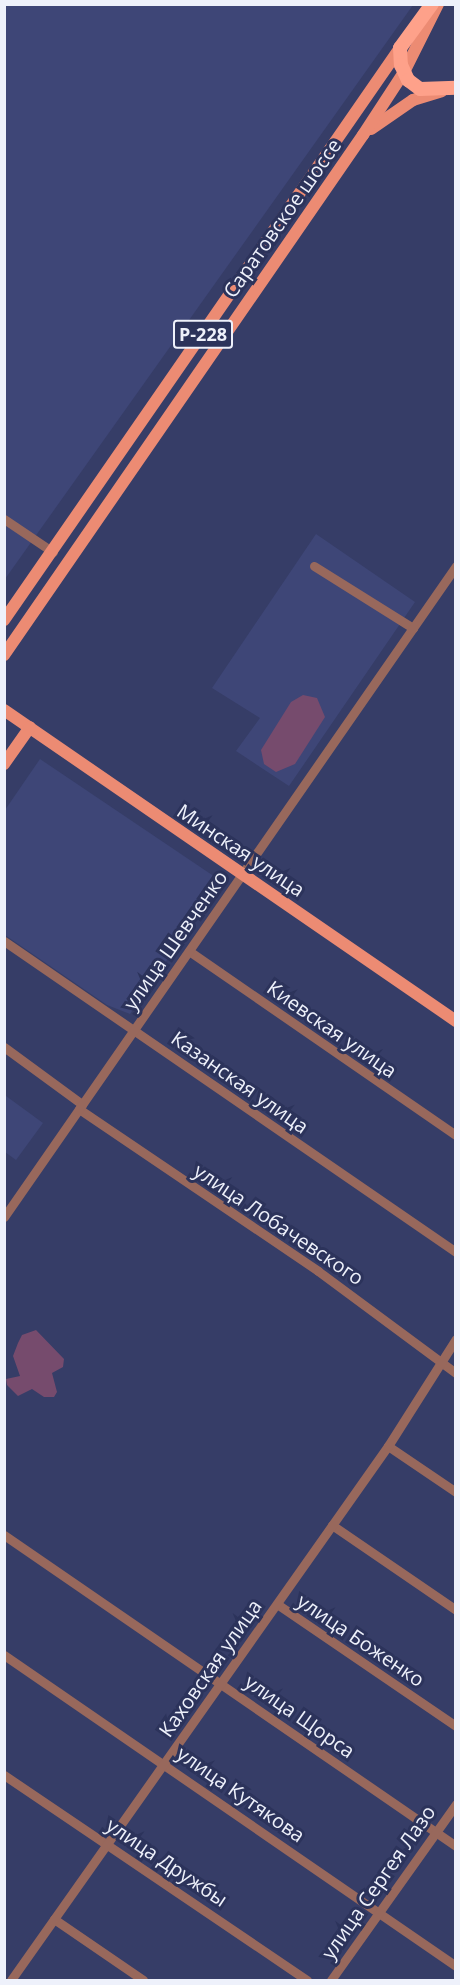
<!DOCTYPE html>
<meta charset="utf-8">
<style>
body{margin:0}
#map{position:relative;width:460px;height:1985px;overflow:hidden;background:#363d67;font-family:"Open Sans",sans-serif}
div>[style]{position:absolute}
.built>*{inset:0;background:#3e4677}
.green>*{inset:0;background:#764b6d}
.minor>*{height:9px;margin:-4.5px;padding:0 4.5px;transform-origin:4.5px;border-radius:4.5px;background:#98685c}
.major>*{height:12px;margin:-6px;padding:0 6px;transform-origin:6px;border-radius:6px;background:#ec8b73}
.highway>*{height:14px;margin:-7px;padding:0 7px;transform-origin:7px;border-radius:7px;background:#fea18a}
span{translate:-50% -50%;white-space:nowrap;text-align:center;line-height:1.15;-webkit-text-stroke:6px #2c335b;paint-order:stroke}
.shield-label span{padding:2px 4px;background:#2c335b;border:2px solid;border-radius:4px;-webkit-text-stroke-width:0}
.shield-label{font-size:18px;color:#eef1fb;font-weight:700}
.street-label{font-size:20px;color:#eef1fb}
.frame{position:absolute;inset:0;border:6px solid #eef1fb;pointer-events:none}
</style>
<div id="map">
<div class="built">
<div style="clip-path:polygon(5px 5px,413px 5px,5px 579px)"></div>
<div style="clip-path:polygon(316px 534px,415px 602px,289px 786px,236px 751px,260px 718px,212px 688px)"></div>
<div style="clip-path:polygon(40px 759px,221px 881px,130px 1014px,107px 1005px,5px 935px,5px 810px)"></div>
<div style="clip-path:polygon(6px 1096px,43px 1123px,16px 1160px,5px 1152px)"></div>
</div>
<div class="green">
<div style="clip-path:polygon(303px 695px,317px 698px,325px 717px,295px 764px,276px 772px,264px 764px,261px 750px,291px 702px)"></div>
<div style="clip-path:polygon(36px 1330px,64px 1359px,63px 1367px,52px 1373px,57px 1392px,54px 1397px,44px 1397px,32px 1389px,18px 1396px,7px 1385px,6px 1379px,20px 1376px,13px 1356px,18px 1343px,22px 1335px)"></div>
</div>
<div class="minor">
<div style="left:4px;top:519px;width:59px;rotate:34deg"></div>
<div style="left:314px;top:566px;width:117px;rotate:32.1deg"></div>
<div style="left:4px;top:941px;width:549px;rotate:34.53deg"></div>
<div style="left:189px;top:951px;width:324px;rotate:34.6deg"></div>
<div style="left:4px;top:1047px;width:97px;rotate:36.2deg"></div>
<div style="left:79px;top:1109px;width:289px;rotate:34.1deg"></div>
<div style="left:318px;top:1271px;width:172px;rotate:36.5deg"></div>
<div style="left:4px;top:1217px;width:793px;rotate:-55.23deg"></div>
<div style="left:388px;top:1446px;width:82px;rotate:34.1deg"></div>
<div style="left:332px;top:1525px;width:150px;rotate:34.4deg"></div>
<div style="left:4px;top:1535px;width:549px;rotate:34.53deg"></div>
<div style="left:277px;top:1604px;width:217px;rotate:34.3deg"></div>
<div style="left:4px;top:1655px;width:549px;rotate:34.53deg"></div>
<div style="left:4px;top:1775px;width:366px;rotate:34.1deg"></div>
<div style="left:54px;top:1919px;width:108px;rotate:34.4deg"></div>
<div style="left:11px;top:1980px;width:654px;rotate:-54.78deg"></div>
<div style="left:388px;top:1446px;width:127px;rotate:-57.6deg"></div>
<div style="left:331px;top:1980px;width:216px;rotate:-54.6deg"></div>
</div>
<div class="major">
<div style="left:371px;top:129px;width:51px;rotate:-34.6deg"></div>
<div style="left:413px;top:100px;width:30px;rotate:-17deg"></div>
<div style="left:4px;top:620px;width:696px;rotate:-55.3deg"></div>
<div style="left:4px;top:655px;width:632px;rotate:-55.38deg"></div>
<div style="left:363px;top:135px;width:75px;rotate:-56.9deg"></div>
<div style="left:404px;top:72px;width:76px;rotate:-63.4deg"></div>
<div style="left:4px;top:710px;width:549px;rotate:34.53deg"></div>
<div style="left:4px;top:764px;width:45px;rotate:-54.9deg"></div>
</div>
<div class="highway">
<div style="left:432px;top:4px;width:54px;rotate:126deg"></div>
<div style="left:400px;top:48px;width:17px;rotate:87deg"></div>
<div style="left:401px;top:65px;width:17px;rotate:65deg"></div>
<div style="left:408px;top:80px;width:15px;rotate:37deg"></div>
<div style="left:420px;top:89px;width:36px;rotate:-2deg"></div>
</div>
<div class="shield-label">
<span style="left:203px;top:334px">Р-228</span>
</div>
<div class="street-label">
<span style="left:282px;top:218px;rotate:-55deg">Саратовское шоссе</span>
<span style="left:241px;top:850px;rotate:34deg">Минская улица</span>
<span style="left:175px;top:940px;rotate:-55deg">улица Шевченко</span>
<span style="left:332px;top:1029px;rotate:35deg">Киевская улица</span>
<span style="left:240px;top:1082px;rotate:35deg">Казанская улица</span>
<span style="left:279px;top:1224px;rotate:34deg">улица Лобачевского</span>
<span style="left:361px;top:1640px;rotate:34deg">улица Боженко</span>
<span style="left:210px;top:1668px;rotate:-55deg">Каховская улица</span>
<span style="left:300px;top:1716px;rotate:35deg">улица Щорса</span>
<span style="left:241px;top:1794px;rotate:35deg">улица Кутякова</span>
<span style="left:167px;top:1862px;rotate:34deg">улица Дружбы</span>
<span style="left:378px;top:1882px;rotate:-55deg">улица Сергея Лазо</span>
</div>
<div class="frame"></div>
</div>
